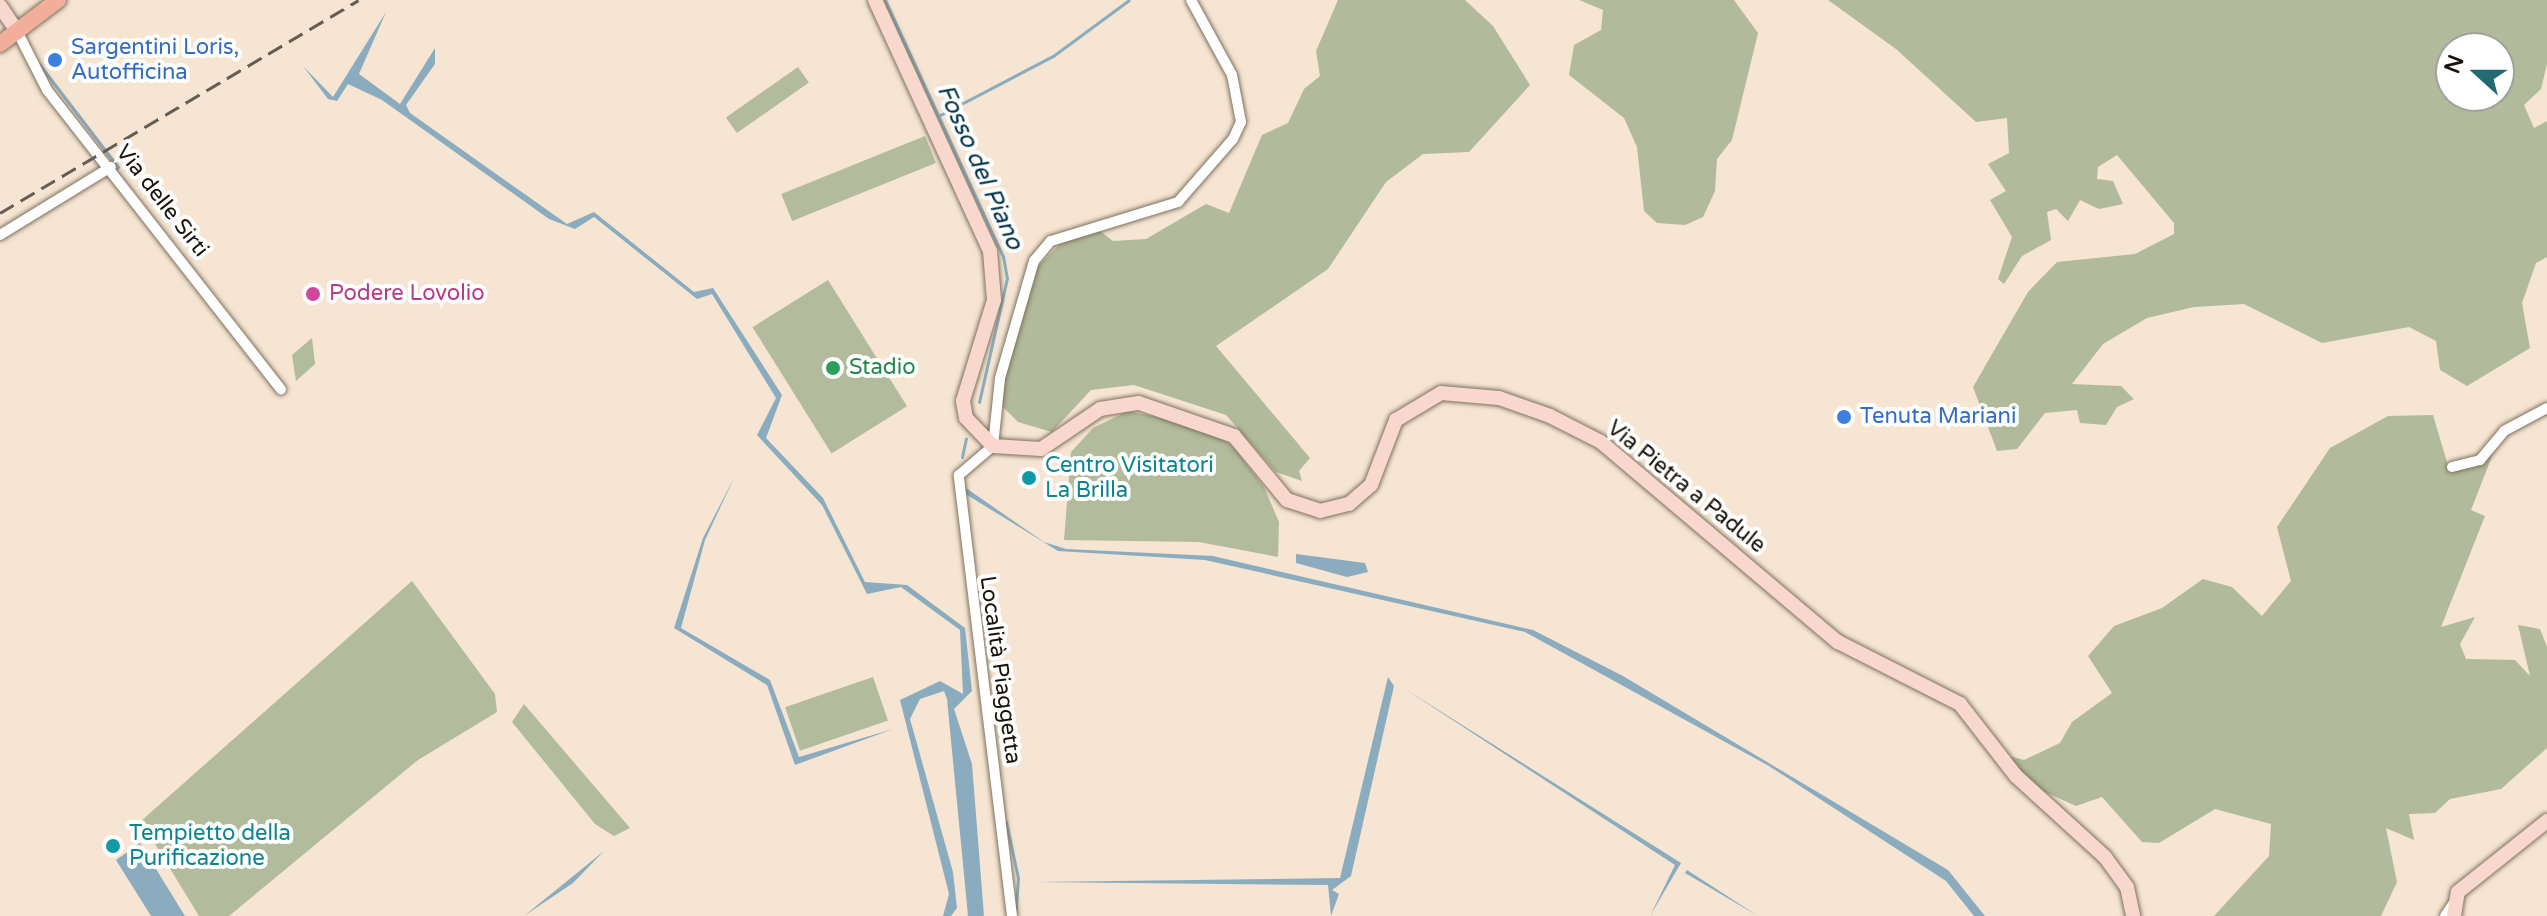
<!DOCTYPE html>
<meta charset="utf-8">
<style>
body{margin:0}
#map{position:relative;width:2547px;height:916px;overflow:hidden;background:#f5e5d2;font-family:"Varela Round",sans-serif}
div>[style]{position:absolute}
.green>*{inset:0;background:#b2bb9c;transform-origin:0 0}
.forest>*{inset:0;background:#b1ba9a}
.water>*{inset:0;background:#8aacbe}
.stream>*{height:3px;margin:-1.5px;padding:0 1.5px;transform-origin:1.5px;border-radius:1.5px;background:#8aacbe}
.roads{filter:drop-shadow(0 0 2px #7e715f) drop-shadow(0 0 2px #7e715f)}
.street>*{height:10px;margin:-5px;padding:0 5px;transform-origin:5px;border-radius:5px;background:#fff}
.secondary>*{height:14px;margin:-7px;padding:0 7px;transform-origin:7px;border-radius:7px;background:#f8d7cd}
.primary>*{height:16px;margin:-8px;padding:0 8px;transform-origin:8px;border-radius:8px;background:#f1af9b}
.rail>*{height:3px;margin-top:-1.5px;transform-origin:0;background:repeating-linear-gradient(90deg,#665d52 0 16px,transparent 0 24px)}
.dots>*{width:22px;height:22px;translate:-50% -50%;box-sizing:border-box;border:4px solid #fff;border-radius:50%}
span{translate:-50% -50%;white-space:nowrap;text-align:center;line-height:1.15;-webkit-text-stroke:8px #fff;paint-order:stroke}
.shop-label{font-size:22px;color:#366cbe}
.left{translate:0 -50%;text-align:left}
.street-label{font-size:22px;color:#17120b}
.hotel-label{font-size:22px;color:#b23c85}
.leisure-label{font-size:22px;color:#27864d}
.culture-label{font-size:22px;color:#0d838f}
.water-label{font-size:24px;color:#003045;font-style:italic}
.north{position:absolute;left:2435px;top:32px;width:80px;height:80px;box-sizing:border-box;background:#fff;border:2px solid #a2a09d;border-radius:50%;rotate:291deg;font-size:22px;font-weight:700;line-height:32px;text-align:center;color:#17120b}
.north::after{content:'';display:block;margin:auto;width:28px;height:36px;background:#216c73;clip-path:polygon(50% 0,100% 100%,50% 72%,0 100%)}
</style>
<div id="map">
<div class="green">
<div style="left:798px;top:67px;width:19px;height:88px;rotate:55deg"></div>
<div style="left:925px;top:136px;width:29px;height:155px;rotate:68deg"></div>
<div style="left:828px;top:280px;width:149px;height:89px;rotate:58deg"></div>
<div style="clip-path:polygon(312px 338px,315px 364px,296px 381px,292px 355px)"></div>
<div style="clip-path:polygon(1128px 411px,1209px 428px,1234px 448px,1264px 487px,1279px 522px,1278px 557px,1199px 542px,1064px 540px,1071px 452px,1093px 428px)"></div>
<div style="clip-path:polygon(412px 581px,495px 694px,497px 712px,418px 760px,229px 916px,199px 916px,141px 821px)"></div>
<div style="left:873px;top:677px;width:46px;height:93px;rotate:71deg"></div>
<div style="clip-path:polygon(524px 704px,630px 828px,614px 836px,595px 824px,512px 722px)"></div>
</div>
<div class="forest">
<div style="clip-path:polygon(1338px 0,1465px 0,1493px 26px,1530px 85px,1469px 152px,1423px 154px,1386px 182px,1328px 269px,1216px 346px,1310px 458px,1299px 471px,1302px 481px,1276px 472px,1226px 415px,1134px 385px,1091px 390px,1052px 432px,1018px 422px,999px 403px,1026px 278px,1064px 240px,1100px 231px,1113px 241px,1146px 239px,1206px 204px,1229px 213px,1262px 135px,1288px 123px,1304px 89px,1320px 76px,1316px 51px)"></div>
<div style="clip-path:polygon(1579px 0,1734px 0,1758px 33px,1732px 140px,1717px 159px,1715px 191px,1703px 217px,1685px 225px,1657px 223px,1644px 211px,1637px 147px,1624px 118px,1569px 75px,1574px 45px,1601px 30px,1603px 10px)"></div>
<div style="clip-path:polygon(evenodd,1828px 0,2547px 0,2547px 64px,2541px 89px,2524px 105px,2534px 128px,2547px 121px,2547px 257px,2536px 263px,2522px 303px,2530px 348px,2467px 386px,2440px 370px,2436px 341px,2409px 327px,2322px 343px,2244px 304px,2194px 307px,2147px 318px,2103px 344px,2072px 384px,2121px 386px,2134px 399px,2117px 407px,2106px 425px,2080px 423px,2077px 410px,2045px 413px,2017px 449px,1997px 451px,1973px 387px,2028px 292px,2057px 262px,2135px 254px,2174px 234px,2174px 223px,2117px 155px,2098px 167px,2097px 179px,2113px 181px,2123px 204px,2099px 209px,2080px 200px,2068px 221px,2056px 209px,2047px 212px,2051px 240px,2022px 256px,2004px 284px,1998px 279px,2012px 237px,1990px 200px,2006px 191px,1988px 164px,2009px 153px,2007px 118px,1976px 122px,1896px 49px,1828px 0,2451px 48px,2499px 48px,2499px 96px,2451px 96px,2451px 48px)"></div>
<div style="clip-path:polygon(2433px 415px,2449px 469px,2481px 462px,2496px 446px,2471px 510px,2485px 516px,2441px 627px,2475px 617px,2460px 644px,2466px 659px,2515px 660px,2530px 676px,2518px 625px,2540px 629px,2547px 647px,2547px 748px,2501px 789px,2450px 799px,2435px 813px,2409px 814px,2414px 840px,2386px 828px,2397px 882px,2381px 916px,2214px 916px,2269px 856px,2271px 824px,2215px 809px,2159px 843px,2142px 842px,2102px 797px,2076px 806px,2036px 788px,2002px 754px,2024px 760px,2060px 743px,2072px 722px,2112px 693px,2088px 656px,2114px 626px,2162px 608px,2203px 579px,2232px 587px,2262px 616px,2291px 581px,2277px 527px,2330px 448px,2388px 416px)"></div>
</div>
<div class="water">
<div style="clip-path:polygon(386px 12px,359px 74px,400px 104px,435px 48px,435px 64px,406px 105px,410px 113px,567px 224px,594px 212px,694px 292px,713px 288px,782px 395px,766px 438px,823px 498px,865px 582px,907px 585px,965px 628px,972px 691px,954px 709px,972px 764px,984px 916px,968px 916px,947px 699px,944px 691px,920px 699px,910px 719px,953px 872px,957px 908px,951px 916px,943px 916px,949px 894px,900px 700px,940px 681px,963px 694px,960px 630px,901px 587px,867px 594px,822px 505px,757px 435px,776px 398px,712px 294px,697px 299px,594px 217px,575px 229px,549px 219px,382px 100px,348px 84px,337px 101px,328px 99px,303px 66px,333px 97px)"></div>
<div style="clip-path:polygon(735px 476px,705px 540px,681px 628px,770px 680px,799px 757px,893px 729px,795px 765px,767px 685px,674px 628px,703px 538px)"></div>
<div style="clip-path:polygon(963px 486px,1044px 542px,1066px 549px,1213px 556px,1533px 630px,1623px 676px,1948px 870px,1985px 916px,1974px 916px,1946px 881px,1769px 766px,1525px 632px,1205px 560px,1058px 551px,964px 493px)"></div>
<div style="clip-path:polygon(1296px 554px,1365px 563px,1368px 572px,1347px 577px,1296px 563px)"></div>
<div style="clip-path:polygon(1388px 677px,1394px 686px,1351px 876px,1332px 890px,1339px 894px,1331px 916px,1328px 885px,1036px 882px,1340px 878px)"></div>
<div style="clip-path:polygon(1402px 687px,1681px 863px,1650px 916px,1675px 865px)"></div>
<div style="clip-path:polygon(140px 843px,185px 916px,151px 916px,116px 860px)"></div>
<div style="clip-path:polygon(604px 851px,573px 883px,524px 916px)"></div>
<div style="clip-path:polygon(1687px 870px,1758px 916px,1685px 873px)"></div>
</div>
<div class="stream">
<div style="left:885px;top:0;width:282px;rotate:65.3deg"></div>
<div style="left:1003px;top:256px;width:22px;rotate:80deg"></div>
<div style="left:1007px;top:278px;width:127px;rotate:102.7deg"></div>
<div style="left:39px;top:64px;width:130px;rotate:52.5deg"></div>
<div style="left:118px;top:167px;width:7px;rotate:153deg"></div>
<div style="left:940px;top:115px;width:127px;rotate:-27.6deg"></div>
<div style="left:1053px;top:56px;width:94px;rotate:-36.4deg"></div>
<div style="left:962px;top:457px;width:19px;rotate:-78deg"></div>
<div style="left:1006px;top:822px;width:57px;rotate:77.9deg"></div>
<div style="left:1018px;top:878px;width:31px;rotate:94deg"></div>
</div>
<div class="roads">
<div class="street">
<div style="left:18px;top:33px;width:64px;rotate:63deg"></div>
<div style="left:47px;top:90px;width:380px;rotate:52deg"></div>
<div style="left:0;top:235px;width:130px;rotate:-31.5deg"></div>
<div style="left:2452px;top:467px;width:29px;rotate:-14deg"></div>
<div style="left:2480px;top:460px;width:38px;rotate:-50deg"></div>
<div style="left:2504px;top:431px;width:49px;rotate:-28.1deg"></div>
<div style="left:1012px;top:916px;width:444px;rotate:-96.9deg"></div>
<div style="left:959px;top:475px;width:45px;rotate:-40.5deg"></div>
<div style="left:993px;top:446px;width:68px;rotate:-84.1deg"></div>
<div style="left:1000px;top:378px;width:122px;rotate:-73.8deg"></div>
<div style="left:1034px;top:261px;width:26px;rotate:-50deg"></div>
<div style="left:1051px;top:241px;width:133px;rotate:-17.1deg"></div>
<div style="left:1178px;top:202px;width:84px;rotate:-48.9deg"></div>
<div style="left:1233px;top:139px;width:19px;rotate:-65deg"></div>
<div style="left:1241px;top:122px;width:48px;rotate:-100.8deg"></div>
<div style="left:1232px;top:75px;width:85px;rotate:-118.7deg"></div>
<div style="left:2445px;top:916px;width:18px;rotate:-56deg"></div>
</div>
<div class="secondary">
<div style="left:875px;top:0;width:276px;rotate:65.4deg"></div>
<div style="left:990px;top:251px;width:49px;rotate:85.3deg"></div>
<div style="left:994px;top:300px;width:106px;rotate:107.1deg"></div>
<div style="left:963px;top:401px;width:17px;rotate:80deg"></div>
<div style="left:966px;top:418px;width:39px;rotate:46deg"></div>
<div style="left:993px;top:446px;width:48px;rotate:3.6deg"></div>
<div style="left:1041px;top:449px;width:71px;rotate:-34.1deg"></div>
<div style="left:1100px;top:409px;width:39px;rotate:-9deg"></div>
<div style="left:1139px;top:403px;width:101px;rotate:19.2deg"></div>
<div style="left:1234px;top:436px;width:83px;rotate:50.4deg"></div>
<div style="left:1287px;top:500px;width:35px;rotate:18deg"></div>
<div style="left:1320px;top:511px;width:30px;rotate:-14deg"></div>
<div style="left:1349px;top:504px;width:29px;rotate:-41deg"></div>
<div style="left:1371px;top:485px;width:70px;rotate:-69deg"></div>
<div style="left:1396px;top:420px;width:52px;rotate:-31deg"></div>
<div style="left:1441px;top:393px;width:58px;rotate:4.9deg"></div>
<div style="left:1499px;top:398px;width:54px;rotate:19.4deg"></div>
<div style="left:1550px;top:416px;width:57px;rotate:27deg"></div>
<div style="left:1601px;top:442px;width:310px;rotate:40.2deg"></div>
<div style="left:1838px;top:642px;width:137px;rotate:26.9deg"></div>
<div style="left:1960px;top:704px;width:91px;rotate:52.1deg"></div>
<div style="left:2016px;top:776px;width:120px;rotate:42.3deg"></div>
<div style="left:2105px;top:857px;width:37px;rotate:54deg"></div>
<div style="left:2127px;top:887px;width:30px;rotate:78deg"></div>
<div style="left:0;top:6px;width:32px;rotate:56deg"></div>
<div style="left:2454px;top:916px;width:24px;rotate:-81deg"></div>
<div style="left:2458px;top:892px;width:114px;rotate:-38.6deg"></div>
</div>
<div class="primary">
<div style="left:0;top:44px;width:73px;rotate:-37.2deg"></div>
</div>
</div>
<div class="rail">
<div style="left:0;top:213px;width:417px;rotate:-30.7deg"></div>
</div>
<div class="dots">
<div style="left:55px;top:60px;background:#3f7fe0"></div>
<div style="left:313px;top:294px;background:#d1479c"></div>
<div style="left:833px;top:368px;background:#2e9e5b"></div>
<div style="left:1844px;top:417px;background:#3f7fe0"></div>
<div style="left:1029px;top:478px;background:#0f9aa8"></div>
<div style="left:113px;top:846px;background:#0f9aa8"></div>
</div>
<div class="shop-label">
<span class="left" style="left:71px;top:60px">Sargentini Loris,<br>Autofficina</span>
<span class="left" style="left:1860px;top:417px">Tenuta Mariani</span>
</div>
<div class="street-label">
<span style="left:162px;top:201px;rotate:52deg">Via delle Sirti</span>
<span style="left:1686px;top:487px;rotate:39deg">Via Pietra a Padule</span>
<span style="left:1000px;top:670px;rotate:82deg">Località Piaggetta</span>
</div>
<div class="hotel-label">
<span class="left" style="left:329px;top:294px">Podere Lovolio</span>
</div>
<div class="leisure-label">
<span class="left" style="left:849px;top:368px">Stadio</span>
</div>
<div class="culture-label">
<span class="left" style="left:1045px;top:478px">Centro Visitatori<br>La Brilla</span>
<span class="left" style="left:129px;top:846px">Tempietto della<br>Purificazione</span>
</div>
<div class="water-label">
<span style="left:980px;top:167px;rotate:66deg">Fosso del Piano</span>
</div>
<div class="north">N</div>
</div>
